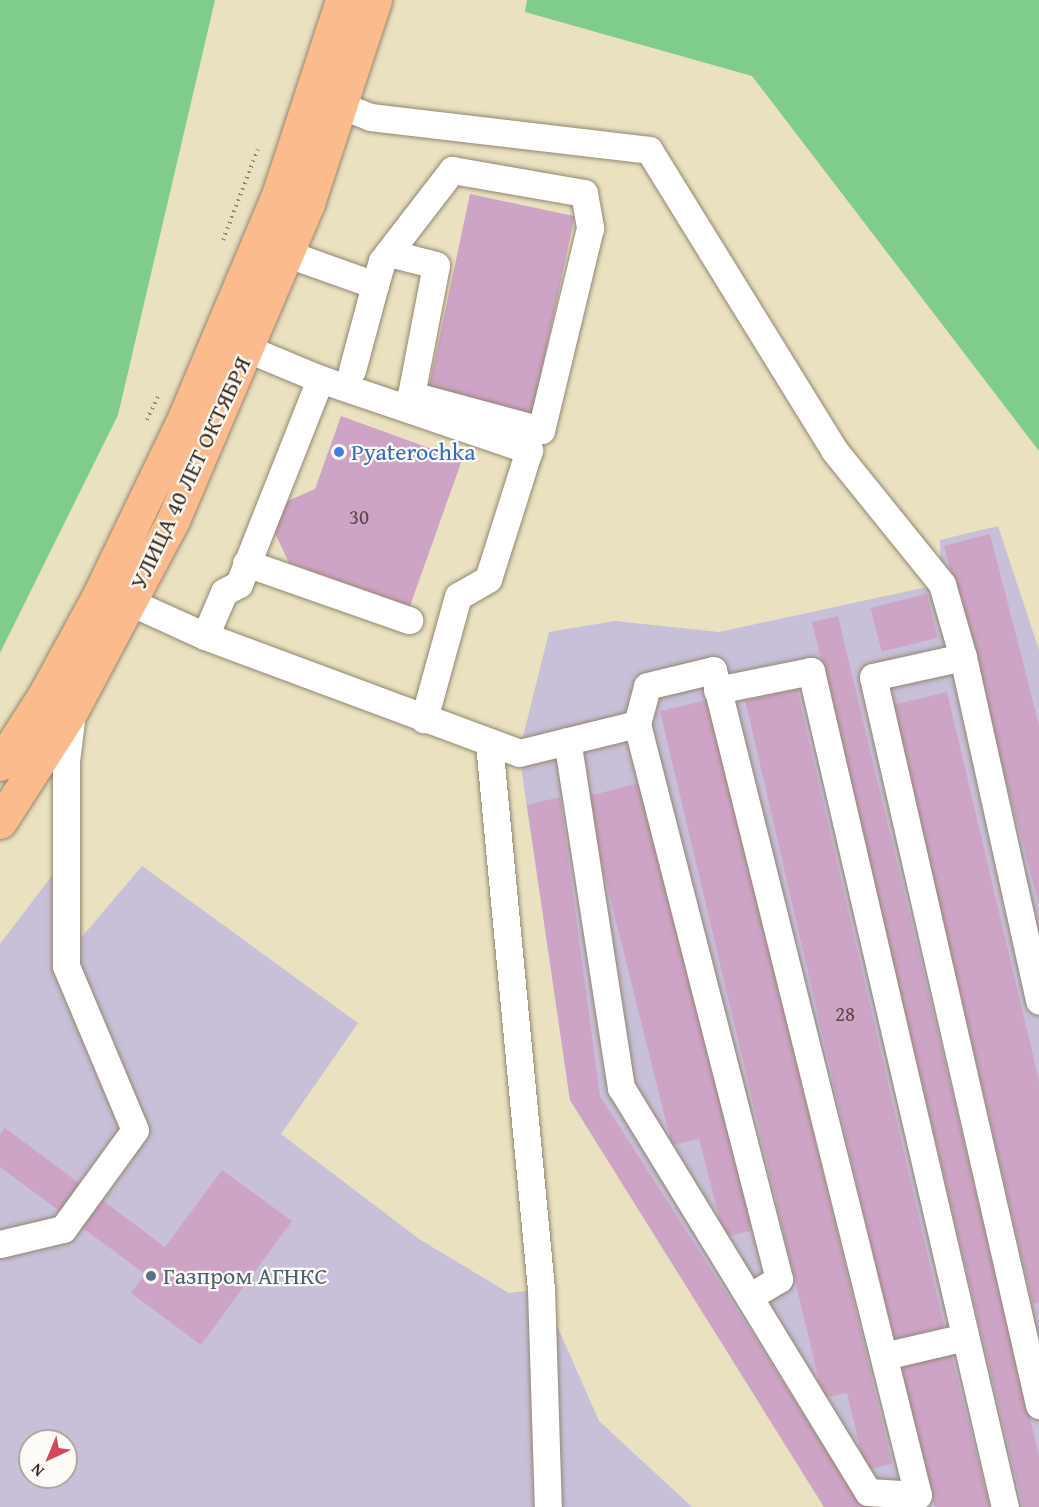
<!DOCTYPE html>
<meta charset="utf-8">
<style>
body{margin:0}
#map{position:relative;width:1039px;height:1507px;overflow:hidden;background:#eae1c0;font-family:"Gentium Book Plus",serif}
div>[style]{position:absolute}
.industrial>*{inset:0;background:#c8bfd8}
.green>*{inset:0;background:#80cc8a}
.building>*{inset:0;background:#cea4c6;transform-origin:0 0}
.path>*{height:4px;margin-top:-2px;transform-origin:0;background:repeating-linear-gradient(90deg,#92866f 0 1.5px,transparent 0 6px)}
.roads{filter:drop-shadow(0 0 2px #92866f) drop-shadow(0 0 2px #92866f)}
.minor>*{height:27px;margin:-13.5px;padding:0 13.5px;transform-origin:13.5px;border-radius:13.5px;background:#fff}
.major>*{height:33px;margin:-16.5px;padding:0 16.5px;transform-origin:16.5px;border-radius:16.5px;background:#fbbb8c}
.dots>*{width:16px;height:16px;translate:-50% -50%;box-sizing:border-box;border:3px solid #fdfcf7;border-radius:50%}
span{translate:-50% -50%;white-space:nowrap;text-align:center;line-height:1.15;-webkit-text-stroke:4.5px #fdfcf7;paint-order:stroke}
.number-label{font-size:21px;color:#604848}
.number-label span{-webkit-text-stroke-width:0}
.shop-label{font-size:24px;color:#366cbe}
.left{translate:0 -50%;text-align:left}
.street-label{font-size:24px;color:#3b2a1e}
.service-label{font-size:24px;color:#4e5e75}
.north{position:absolute;left:18px;top:1429px;width:60px;height:60px;box-sizing:border-box;background:#fdfcf7;border:2px solid #afa8a0;border-radius:50%;rotate:224deg;font-size:16px;font-weight:700;line-height:24px;text-align:center;color:#3b2a1e}
.north::after{content:'';display:block;margin:auto;width:21px;height:27px;background:#d1495b;clip-path:polygon(50% 0,100% 100%,50% 72%,0 100%)}
</style>
<div id="map">
<div class="industrial">
<div style="clip-path:polygon(998px 526px,1039px 650px,1039px 1507px,824px 1507px,570px 1100px,519px 753px,549px 632px,615px 621px,719px 632px,941px 584px,940px 540px)"></div>
<div style="clip-path:polygon(evenodd,76px 844px,81px 938px,142px 866px,358px 1023px,281px 1134px,419px 1239px,509px 1293px,541px 1289px,599px 1421px,692px 1507px,0 1507px,0 944px,76px 844px,30px 1441px,66px 1441px,66px 1477px,30px 1477px,30px 1441px)"></div>
</div>
<div class="green">
<div style="clip-path:polygon(0 0,215px 0,118px 415px,0 653px)"></div>
<div style="clip-path:polygon(527px 0,1039px 0,1039px 451px,752px 76px,525px 12px)"></div>
</div>
<div class="building">
<div style="left:470px;top:194px;width:107px;height:204px;rotate:12deg"></div>
<div style="clip-path:polygon(341px 416px,462px 460px,410px 606px,289px 563px,273px 529px,281px 504px,315px 489px)"></div>
<div style="clip-path:polygon(990px 534px,1039px 725px,1039px 905px,944px 546px)"></div>
<div style="left:927px;top:594px;width:45px;height:58px;rotate:76deg"></div>
<div style="clip-path:polygon(838px 616px,1039px 1456px,1039px 1507px,1023px 1507px,812px 622px)"></div>
<div style="left:797px;top:689px;width:655px;height:53px;rotate:77deg"></div>
<div style="clip-path:polygon(947px 692px,1039px 1081px,1039px 1303px,1033px 1304px,892px 705px)"></div>
<div style="clip-path:polygon(711px 699px,892px 1464px,865px 1470px,847px 1393px,823px 1398px,660px 711px)"></div>
<div style="clip-path:polygon(643px 782px,755px 1230px,724px 1237px,699px 1139px,672px 1145px,585px 797px)"></div>
<div style="clip-path:polygon(560px 797px,600px 1096px,863px 1507px,824px 1507px,570px 1100px,527px 805px)"></div>
<div style="clip-path:polygon(5px 1128px,165px 1247px,222px 1170px,292px 1221px,201px 1345px,131px 1293px,145px 1274px,0 1167px,0 1134px)"></div>
<div style="left:951px;top:1353px;width:158px;height:53px;rotate:76deg"></div>
</div>
<div class="path">
<div style="left:223px;top:240px;width:97px;rotate:-69deg"></div>
<div style="left:147px;top:420px;width:29px;rotate:-65deg"></div>
</div>
<div class="roads">
<div class="minor">
<div style="left:342px;top:106px;width:30px;rotate:21deg"></div>
<div style="left:370px;top:117px;width:281px;rotate:6.7deg"></div>
<div style="left:649px;top:150px;width:352px;rotate:58.3deg"></div>
<div style="left:834px;top:450px;width:172px;rotate:51.1deg"></div>
<div style="left:942px;top:584px;width:76px;rotate:74deg"></div>
<div style="left:963px;top:657px;width:352px;rotate:77.5deg"></div>
<div style="left:288px;top:254px;width:92px;rotate:19.6deg"></div>
<div style="left:375px;top:285px;width:88px;rotate:105.1deg"></div>
<div style="left:375px;top:285px;width:25px;rotate:-74deg"></div>
<div style="left:382px;top:261px;width:115px;rotate:-52.4deg"></div>
<div style="left:452px;top:170px;width:134px;rotate:9.9deg"></div>
<div style="left:584px;top:193px;width:36px;rotate:80deg"></div>
<div style="left:590px;top:228px;width:208px;rotate:103.6deg"></div>
<div style="left:541px;top:430px;width:135px;rotate:-164.9deg"></div>
<div style="left:411px;top:395px;width:132px;rotate:-79.1deg"></div>
<div style="left:436px;top:265px;width:49px;rotate:-165.7deg"></div>
<div style="left:248px;top:349px;width:78px;rotate:22.6deg"></div>
<div style="left:246px;top:563px;width:173px;rotate:19.3deg"></div>
<div style="left:130px;top:602px;width:82px;rotate:24.4deg"></div>
<div style="left:205px;top:636px;width:335px;rotate:20.4deg"></div>
<div style="left:519px;top:753px;width:122px;rotate:-13.8deg"></div>
<div style="left:637px;top:724px;width:39px;rotate:-75deg"></div>
<div style="left:647px;top:686px;width:68px;rotate:-13.6deg"></div>
<div style="left:713px;top:670px;width:850px;rotate:76.05deg"></div>
<div style="left:918px;top:1495px;width:50px;rotate:-176.6deg"></div>
<div style="left:868px;top:1492px;width:474px;rotate:-121.4deg"></div>
<div style="left:621px;top:1088px;width:351px;rotate:-98.8deg"></div>
<div style="left:205px;top:636px;width:48px;rotate:-66.6deg"></div>
<div style="left:224px;top:592px;width:17px;rotate:-28deg"></div>
<div style="left:239px;top:584px;width:220px;rotate:-68.4deg"></div>
<div style="left:320px;top:379px;width:221px;rotate:18.8deg"></div>
<div style="left:529px;top:450px;width:135px;rotate:107.6deg"></div>
<div style="left:488px;top:579px;width:34px;rotate:150deg"></div>
<div style="left:458px;top:596px;width:128px;rotate:105.5deg"></div>
<div style="left:963px;top:657px;width:92px;rotate:167.5deg"></div>
<div style="left:873px;top:677px;width:747px;rotate:77.15deg"></div>
<div style="left:717px;top:690px;width:96px;rotate:-11.4deg"></div>
<div style="left:811px;top:671px;width:858px;rotate:76.94deg"></div>
<div style="left:637px;top:724px;width:573px;rotate:75.65deg"></div>
<div style="left:779px;top:1279px;width:35px;rotate:149deg"></div>
<div style="left:489px;top:743px;width:548px;rotate:84.56deg"></div>
<div style="left:541px;top:1289px;width:217px;rotate:88.2deg"></div>
<div style="left:0;top:1244px;width:65px;rotate:-13.4deg"></div>
<div style="left:63px;top:1229px;width:122px;rotate:-54deg"></div>
<div style="left:135px;top:1130px;width:178px;rotate:-112.8deg"></div>
<div style="left:66px;top:966px;width:205px;rotate:-90deg"></div>
<div style="left:66px;top:761px;width:49px;rotate:-83deg"></div>
<div style="left:884px;top:1356px;width:83px;rotate:-13.2deg"></div>
</div>
<div class="major">
<div style="left:0;top:764px;width:83px;rotate:-57.3deg"></div>
<div style="left:45px;top:694px;width:115px;rotate:-61.4deg"></div>
<div style="left:100px;top:593px;width:196px;rotate:-64.3deg"></div>
<div style="left:185px;top:416px;width:243px;rotate:-67.2deg"></div>
<div style="left:279px;top:192px;width:202px;rotate:-71.8deg"></div>
<div style="left:0;top:822px;width:133px;rotate:-57.3deg"></div>
<div style="left:72px;top:710px;width:215px;rotate:-62deg"></div>
<div style="left:173px;top:520px;width:345px;rotate:-66.9deg"></div>
<div style="left:308px;top:203px;width:214px;rotate:-71.7deg"></div>
</div>
</div>
<div class="dots">
<div style="left:339px;top:452px;background:#3f7fe0"></div>
<div style="left:151px;top:1276px;background:#5c6f8a"></div>
</div>
<div class="number-label">
<span style="left:359px;top:517px">30</span>
<span style="left:845px;top:1014px">28</span>
</div>
<div class="shop-label">
<span class="left" style="left:351px;top:452px">Pyaterochka</span>
</div>
<div class="street-label">
<span style="left:190px;top:473px;rotate:-65deg">УЛИЦА 40 ЛЕТ ОКТЯБРЯ</span>
</div>
<div class="service-label">
<span class="left" style="left:163px;top:1276px">Газпром АГНКС</span>
</div>
<div class="north">N</div>
</div>
